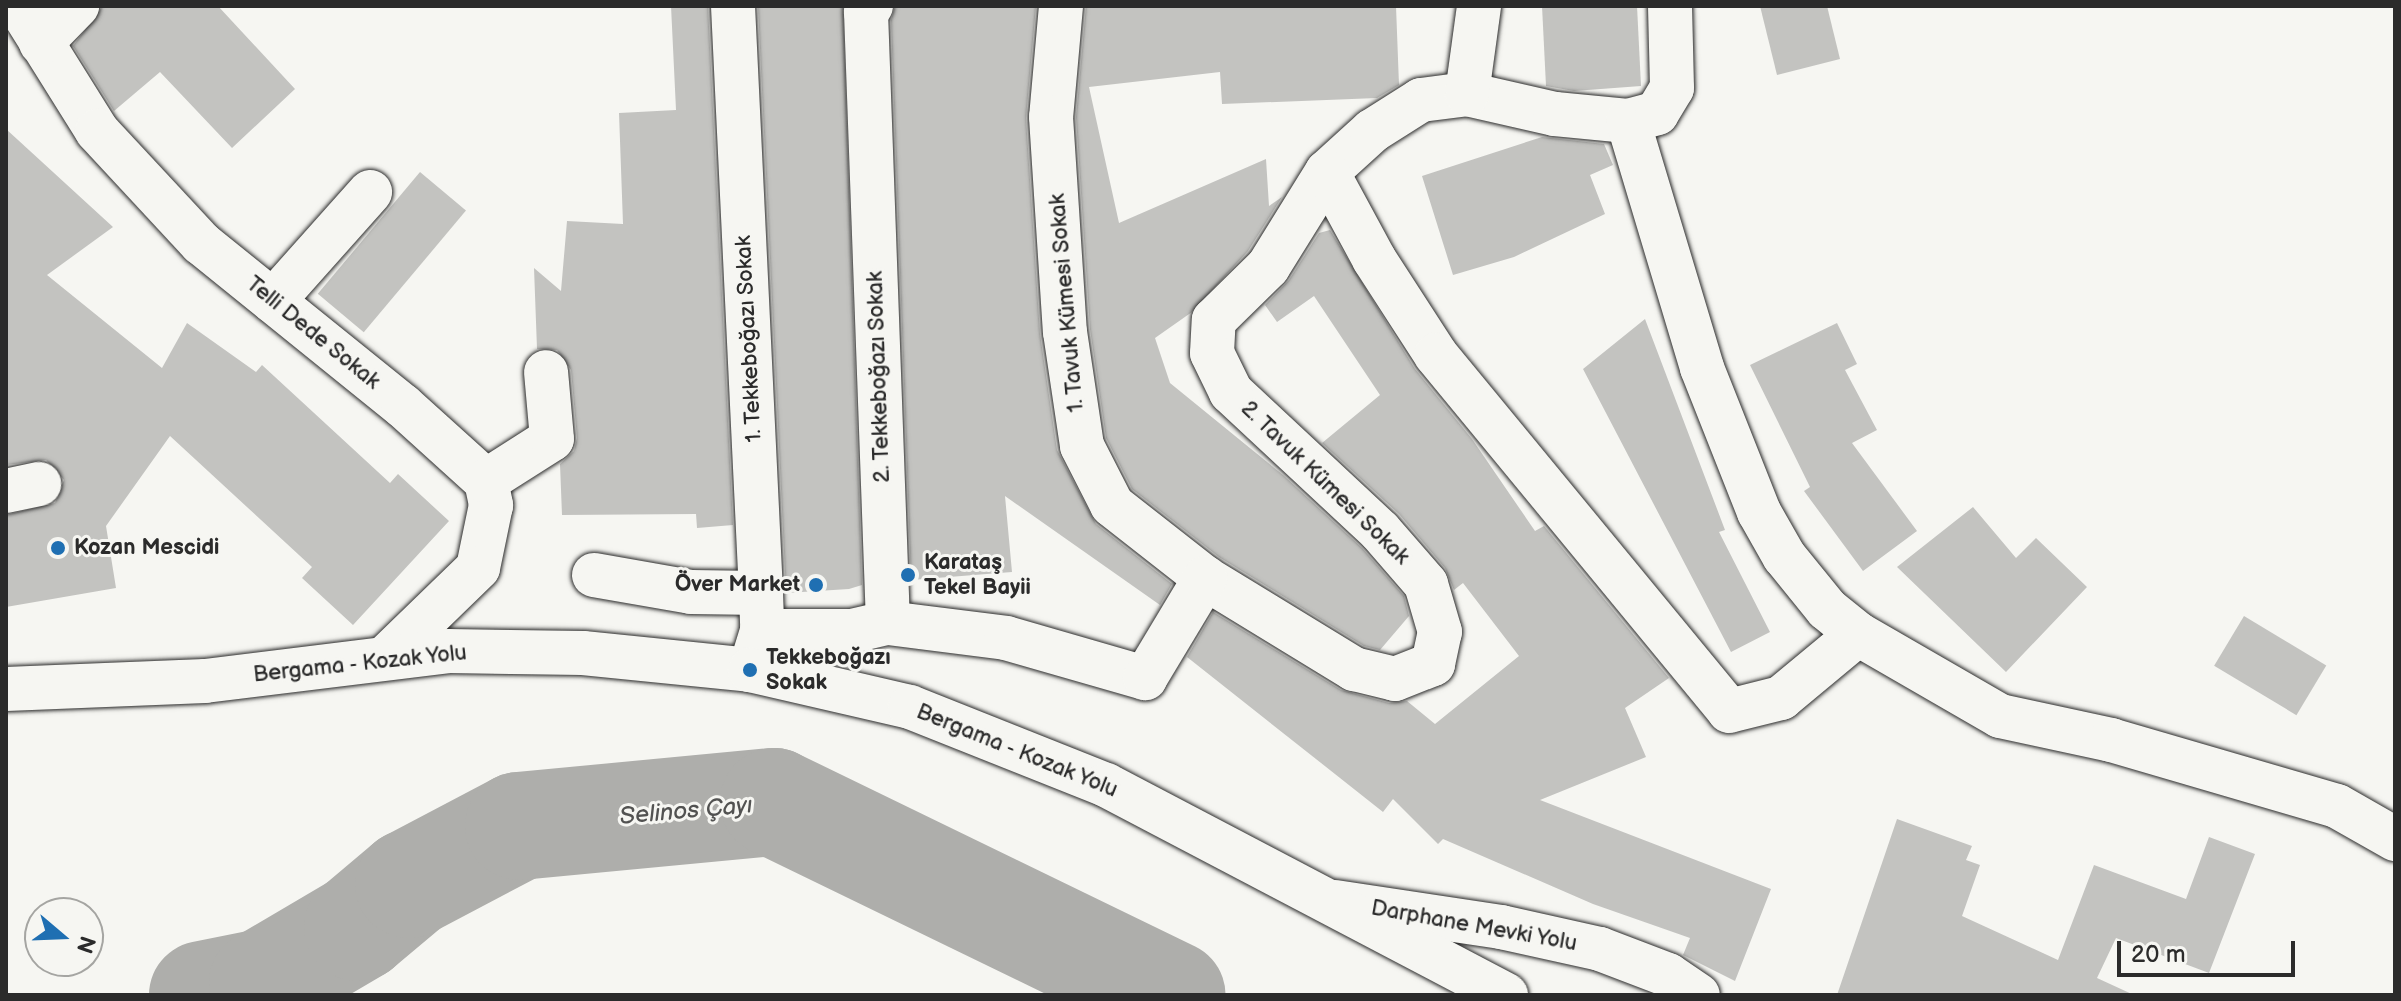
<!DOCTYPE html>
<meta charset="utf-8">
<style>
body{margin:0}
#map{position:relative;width:2401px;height:1001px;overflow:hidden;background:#f6f6f2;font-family:"Balsamiq Sans",sans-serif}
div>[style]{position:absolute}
.river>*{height:108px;margin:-54px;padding:0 54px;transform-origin:54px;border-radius:54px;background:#aeaeab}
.building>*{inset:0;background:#c3c3c0;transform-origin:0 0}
.roads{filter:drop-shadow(0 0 2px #2b2b2b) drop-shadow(0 0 2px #2b2b2b)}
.minor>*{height:44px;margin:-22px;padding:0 22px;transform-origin:22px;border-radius:22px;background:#f6f6f2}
.major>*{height:44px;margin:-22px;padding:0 22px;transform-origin:22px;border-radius:22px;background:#f6f6f2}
.dots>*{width:22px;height:22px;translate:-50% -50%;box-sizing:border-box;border:4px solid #f6f6f2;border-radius:50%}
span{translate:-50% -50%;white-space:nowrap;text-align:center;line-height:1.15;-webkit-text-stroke:6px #f6f6f2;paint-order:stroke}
.street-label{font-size:22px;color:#2b2b2b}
.poi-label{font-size:22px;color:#2b2b2b;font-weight:700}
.left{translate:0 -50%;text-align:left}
.right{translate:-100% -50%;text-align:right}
.water-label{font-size:24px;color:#525251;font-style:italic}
.frame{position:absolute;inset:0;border:8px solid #2b2b2b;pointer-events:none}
.north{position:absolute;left:24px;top:897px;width:80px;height:80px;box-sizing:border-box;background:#f6f6f2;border:2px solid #a5a5a2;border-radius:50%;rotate:109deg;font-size:22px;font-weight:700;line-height:32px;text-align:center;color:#2b2b2b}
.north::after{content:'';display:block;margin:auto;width:28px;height:36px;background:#1f6fb2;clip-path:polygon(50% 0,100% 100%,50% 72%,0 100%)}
.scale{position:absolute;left:2117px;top:941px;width:178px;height:36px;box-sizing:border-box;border:4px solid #2b2b2b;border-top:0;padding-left:10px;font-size:24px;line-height:28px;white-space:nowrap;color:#2b2b2b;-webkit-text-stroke:6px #f6f6f2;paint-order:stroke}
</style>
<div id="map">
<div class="river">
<div style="left:203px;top:995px;width:61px;rotate:-11.3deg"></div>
<div style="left:263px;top:983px;width:110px;rotate:-30.5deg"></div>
<div style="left:358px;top:927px;width:67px;rotate:-40.1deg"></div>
<div style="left:409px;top:884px;width:124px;rotate:-27.8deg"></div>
<div style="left:519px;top:826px;width:256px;rotate:-5.4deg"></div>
<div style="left:774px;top:802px;width:442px;rotate:25.9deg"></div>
</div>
<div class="building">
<div style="clip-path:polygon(103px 6px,218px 6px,295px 89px,232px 148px,160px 72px,114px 111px,73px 46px)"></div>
<div style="clip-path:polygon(671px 6px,708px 6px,733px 525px,697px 528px,696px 514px,562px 515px,560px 464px,574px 451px,577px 438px,571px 370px,557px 350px,537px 349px,534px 268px,561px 291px,567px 221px,623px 224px,619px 113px,676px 110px)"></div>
<div style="clip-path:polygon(758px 6px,843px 6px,862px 585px,849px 589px,786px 593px)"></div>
<div style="clip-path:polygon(895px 6px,1036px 6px,1026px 118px,1040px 334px,1057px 450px,1096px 524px,1172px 584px,1160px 605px,1005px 496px,1012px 572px,911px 580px,891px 20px)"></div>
<div style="clip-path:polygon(1086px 6px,1396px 6px,1399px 85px,1377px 98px,1222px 104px,1220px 72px,1089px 87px,1119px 223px,1266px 159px,1269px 206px,1282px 197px,1248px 251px,1192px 312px,1155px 338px,1170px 383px,1283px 475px,1362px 548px,1404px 596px,1409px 616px,1380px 650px,1364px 646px,1219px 557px,1132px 489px,1106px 438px,1090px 329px,1076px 117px)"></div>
<div style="clip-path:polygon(1542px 6px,1637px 6px,1641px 86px,1574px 91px,1546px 86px)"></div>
<div style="clip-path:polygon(1760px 6px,1827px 6px,1840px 59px,1777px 75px)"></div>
<div style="clip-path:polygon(6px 129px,113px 227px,47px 275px,162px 368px,187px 323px,256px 372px,262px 365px,390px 483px,398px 474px,449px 521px,353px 625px,302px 578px,312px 567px,170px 436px,106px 526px,116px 588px,6px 607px,6px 515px,55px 503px,64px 480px,46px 460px,6px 465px)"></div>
<div style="clip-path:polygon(1542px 137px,1604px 144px,1613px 165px,1590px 175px,1605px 214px,1514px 257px,1453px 275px,1422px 176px)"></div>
<div style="left:420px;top:172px;width:60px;height:159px;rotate:40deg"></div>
<div style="clip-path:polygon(1330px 230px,1415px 369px,1472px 439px,1535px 531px,1544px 526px,1669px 678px,1625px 708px,1646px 757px,1540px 800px,1771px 889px,1735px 981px,1683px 955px,1690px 938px,1593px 904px,1443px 839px,1438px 844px,1393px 799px,1383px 812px,1187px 657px,1213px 612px,1341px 690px,1389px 703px,1407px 701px,1435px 724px,1519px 656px,1463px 583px,1454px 590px,1445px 568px,1399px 514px,1322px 443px,1380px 395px,1314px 296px,1277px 322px,1265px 305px,1289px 280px,1319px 233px)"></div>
<div style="clip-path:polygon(1645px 319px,1725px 530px,1719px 532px,1770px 632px,1731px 652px,1583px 369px)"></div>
<div style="clip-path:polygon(1837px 323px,1857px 364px,1845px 370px,1877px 430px,1852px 443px,1917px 531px,1863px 571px,1804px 491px,1810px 487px,1750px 365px)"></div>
<div style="clip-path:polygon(1973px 507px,2016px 558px,2036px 538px,2087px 587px,2006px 672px,1897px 567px)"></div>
<div style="left:2244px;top:616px;width:96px;height:58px;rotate:31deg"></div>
<div style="clip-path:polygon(1897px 819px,1972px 846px,1966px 860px,1980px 865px,1962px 916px,2058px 960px,2094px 865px,2186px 899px,2209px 837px,2255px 854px,2209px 973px,2116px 938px,2097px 978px,2134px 995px,1837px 995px)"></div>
</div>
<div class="roads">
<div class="minor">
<div style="left:19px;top:6px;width:147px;rotate:58deg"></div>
<div style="left:97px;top:131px;width:153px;rotate:47.1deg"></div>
<div style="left:201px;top:243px;width:260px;rotate:38.9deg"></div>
<div style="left:403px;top:406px;width:112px;rotate:42.1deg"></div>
<div style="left:486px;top:481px;width:25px;rotate:78deg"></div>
<div style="left:491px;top:505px;width:64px;rotate:101.7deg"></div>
<div style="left:478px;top:568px;width:128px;rotate:135.9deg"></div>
<div style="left:733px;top:6px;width:588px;rotate:87.27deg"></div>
<div style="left:761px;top:593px;width:38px;rotate:88deg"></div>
<div style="left:762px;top:631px;width:41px;rotate:107.1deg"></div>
<div style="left:871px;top:6px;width:8px;rotate:130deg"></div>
<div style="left:866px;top:12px;width:611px;rotate:87.94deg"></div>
<div style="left:1061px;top:6px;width:111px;rotate:95.1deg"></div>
<div style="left:1051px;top:117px;width:215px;rotate:86.3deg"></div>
<div style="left:1065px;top:332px;width:115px;rotate:81.5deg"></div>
<div style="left:1082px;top:446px;width:66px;rotate:63deg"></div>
<div style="left:1112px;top:505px;width:118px;rotate:38.1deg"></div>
<div style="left:1205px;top:578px;width:175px;rotate:31.4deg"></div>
<div style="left:1354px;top:669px;width:42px;rotate:13.7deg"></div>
<div style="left:1395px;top:679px;width:41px;rotate:-21.5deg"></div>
<div style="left:1433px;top:664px;width:33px;rotate:-78deg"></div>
<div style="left:1440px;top:632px;width:50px;rotate:-106.3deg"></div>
<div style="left:1426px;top:584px;width:70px;rotate:-131deg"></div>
<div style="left:1380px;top:531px;width:204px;rotate:-137deg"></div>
<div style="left:1231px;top:392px;width:43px;rotate:-116deg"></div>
<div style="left:1212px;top:353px;width:33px;rotate:-87deg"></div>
<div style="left:1214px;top:320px;width:76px;rotate:-44.5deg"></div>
<div style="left:1268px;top:267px;width:112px;rotate:-58.2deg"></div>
<div style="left:1327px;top:172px;width:61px;rotate:-42.3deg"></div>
<div style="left:1372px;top:131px;width:58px;rotate:-32.3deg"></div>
<div style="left:1421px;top:100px;width:46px;rotate:-7.4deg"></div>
<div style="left:1467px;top:94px;width:90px;rotate:12.8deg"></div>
<div style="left:1555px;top:114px;width:73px;rotate:5.5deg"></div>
<div style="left:1628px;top:121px;width:258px;rotate:73.3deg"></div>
<div style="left:1702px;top:368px;width:155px;rotate:68.4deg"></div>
<div style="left:1759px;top:512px;width:51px;rotate:60.4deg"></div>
<div style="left:1784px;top:556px;width:68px;rotate:50.9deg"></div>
<div style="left:1827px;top:609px;width:40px;rotate:39deg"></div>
<div style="left:1858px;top:634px;width:164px;rotate:30deg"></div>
<div style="left:2000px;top:716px;width:114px;rotate:12.2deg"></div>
<div style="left:2111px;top:740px;width:235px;rotate:16.3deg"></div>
<div style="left:2337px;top:806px;width:67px;rotate:29.6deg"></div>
<div style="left:41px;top:43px;width:52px;rotate:-45.8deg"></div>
<div style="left:1467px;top:94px;width:89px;rotate:-82.2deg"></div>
<div style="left:1628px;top:121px;width:30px;rotate:-15deg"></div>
<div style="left:1657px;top:113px;width:29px;rotate:-59deg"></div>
<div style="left:1672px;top:88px;width:82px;rotate:-91.4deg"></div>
<div style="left:1327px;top:172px;width:99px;rotate:61.6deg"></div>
<div style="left:1374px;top:259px;width:114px;rotate:57.1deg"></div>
<div style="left:1436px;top:355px;width:461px;rotate:50.5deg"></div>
<div style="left:1729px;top:711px;width:54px;rotate:-14deg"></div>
<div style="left:1781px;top:698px;width:100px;rotate:-39.7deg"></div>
<div style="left:273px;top:301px;width:146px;rotate:-48.3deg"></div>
<div style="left:486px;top:481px;width:78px;rotate:-32.5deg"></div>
<div style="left:552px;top:439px;width:67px;rotate:-95.1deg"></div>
<div style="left:6px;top:491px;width:34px;rotate:-12deg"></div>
<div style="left:594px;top:575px;width:98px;rotate:9.9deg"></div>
<div style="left:691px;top:592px;width:70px;rotate:0.8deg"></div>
<div style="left:762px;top:631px;width:90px"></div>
<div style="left:852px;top:631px;width:37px;rotate:-13deg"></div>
<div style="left:888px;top:623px;width:119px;rotate:7.2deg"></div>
<div style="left:1006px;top:638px;width:145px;rotate:16.1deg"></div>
<div style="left:1145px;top:678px;width:117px;rotate:-59deg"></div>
<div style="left:1335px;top:902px;width:168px;rotate:8.6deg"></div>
<div style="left:1501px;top:927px;width:101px;rotate:12.5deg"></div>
<div style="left:1600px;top:949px;width:73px;rotate:20.9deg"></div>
<div style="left:1668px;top:975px;width:36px;rotate:34deg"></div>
</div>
<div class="major">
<div style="left:6px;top:689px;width:199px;rotate:-2.3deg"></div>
<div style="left:205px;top:681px;width:245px;rotate:-7deg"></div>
<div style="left:448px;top:651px;width:135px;rotate:0.8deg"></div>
<div style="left:583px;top:653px;width:168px;rotate:5.8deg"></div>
<div style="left:750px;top:670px;width:164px;rotate:13deg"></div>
<div style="left:910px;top:707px;width:211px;rotate:21.7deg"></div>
<div style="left:1106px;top:785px;width:452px;rotate:27.7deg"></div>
</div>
</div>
<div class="dots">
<div style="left:58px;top:548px;background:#1f6fb2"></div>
<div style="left:908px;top:575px;background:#1f6fb2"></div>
<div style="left:816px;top:585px;background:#1f6fb2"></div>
<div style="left:750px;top:670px;background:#1f6fb2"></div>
</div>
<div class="street-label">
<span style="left:1067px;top:303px;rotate:-95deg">1. Tavuk Kümesi Sokak</span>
<span style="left:313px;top:333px;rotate:39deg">Telli Dede Sokak</span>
<span style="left:749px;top:339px;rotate:-93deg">1. Tekkeboğazı Sokak</span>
<span style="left:879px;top:377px;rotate:-92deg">2. Tekkeboğazı Sokak</span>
<span style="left:1325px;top:483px;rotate:44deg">2. Tavuk Kümesi Sokak</span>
<span style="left:360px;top:664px;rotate:-6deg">Bergama - Kozak Yolu</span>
<span style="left:1017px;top:751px;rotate:22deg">Bergama - Kozak Yolu</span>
<span style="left:1474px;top:926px;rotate:10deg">Darphane Mevki Yolu</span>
</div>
<div class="poi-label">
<span class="left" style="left:74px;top:548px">Kozan Mescidi</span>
<span class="left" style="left:924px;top:575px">Karataş<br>Tekel Bayii</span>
<span class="right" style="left:800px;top:585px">Över Market</span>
<span class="left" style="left:766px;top:670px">Tekkeboğazı<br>Sokak</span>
</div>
<div class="water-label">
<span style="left:686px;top:811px;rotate:-5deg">Selinos Çayı</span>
</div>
<div class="frame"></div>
<div class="north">N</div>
<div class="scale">20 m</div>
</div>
